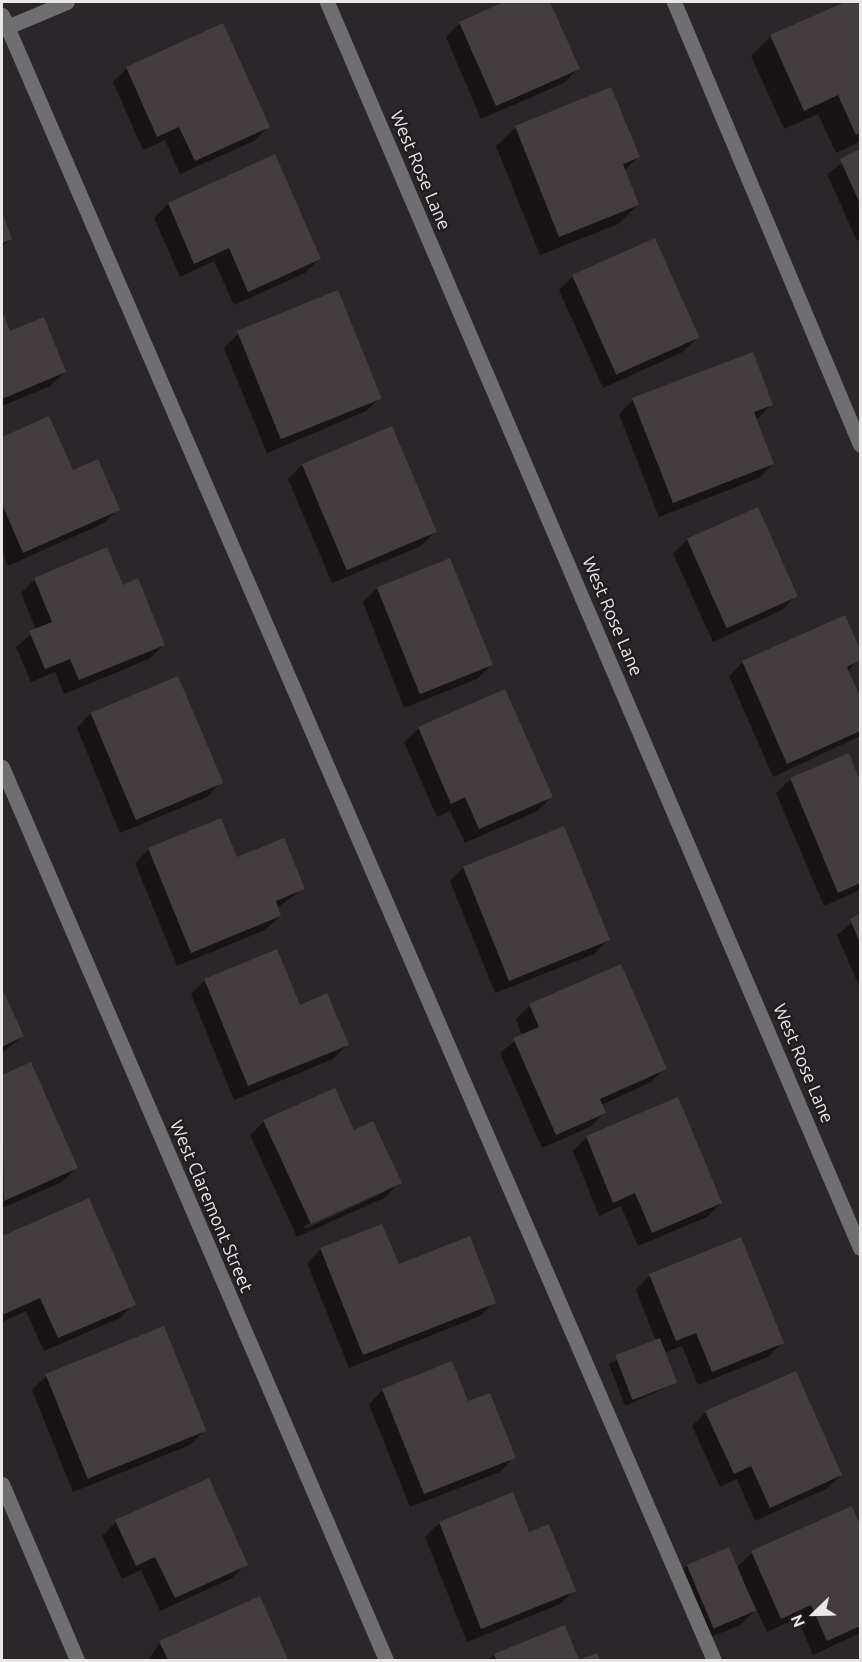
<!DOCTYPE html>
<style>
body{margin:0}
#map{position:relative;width:862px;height:1662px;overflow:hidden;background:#2b2629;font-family:Ubuntu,sans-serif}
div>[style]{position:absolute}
.shadow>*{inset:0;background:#0007}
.building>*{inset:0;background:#443d3f;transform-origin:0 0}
.minor>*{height:15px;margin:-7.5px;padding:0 7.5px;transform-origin:7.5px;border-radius:7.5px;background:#6f6e70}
span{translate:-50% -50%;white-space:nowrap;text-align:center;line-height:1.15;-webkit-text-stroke:4.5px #211c20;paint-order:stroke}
.street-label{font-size:18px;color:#eae7e9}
.frame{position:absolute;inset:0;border:3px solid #eae7e9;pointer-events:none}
.north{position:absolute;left:784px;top:1584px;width:60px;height:60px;-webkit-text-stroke:4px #211c20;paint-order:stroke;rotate:247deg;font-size:16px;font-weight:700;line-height:24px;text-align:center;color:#eae7e9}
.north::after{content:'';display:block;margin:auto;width:21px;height:27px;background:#eae7e9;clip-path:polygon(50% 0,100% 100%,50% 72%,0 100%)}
</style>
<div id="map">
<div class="shadow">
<div style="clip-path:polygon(508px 2px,548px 2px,578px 68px,564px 83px,481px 119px,446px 37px,460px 23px)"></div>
<div style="clip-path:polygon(849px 2px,860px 2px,860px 142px,836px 153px,818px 114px,784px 129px,751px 56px,771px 36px)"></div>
<div style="clip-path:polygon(127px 68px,268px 127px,254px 141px,180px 174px,165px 140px,143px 150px,113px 82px)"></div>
<div style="clip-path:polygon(516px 127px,638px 157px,624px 171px,638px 205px,618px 224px,540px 255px,496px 146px)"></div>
<div style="clip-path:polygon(860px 151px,860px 239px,857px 241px,827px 174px)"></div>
<div style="clip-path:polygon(274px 156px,319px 259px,305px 273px,234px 305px,214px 261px,180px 277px,154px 218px,168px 204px)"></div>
<div style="clip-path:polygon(2px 216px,11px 238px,2px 247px)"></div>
<div style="clip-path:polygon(573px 276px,698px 337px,683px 352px,603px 388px,559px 290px)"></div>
<div style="clip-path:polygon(337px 292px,381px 397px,366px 411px,267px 453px,224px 348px,238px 334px)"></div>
<div style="clip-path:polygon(2px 315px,9px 333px,65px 372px,50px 386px,2px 406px)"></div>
<div style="clip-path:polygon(633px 400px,771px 405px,757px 419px,773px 464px,759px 478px,659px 517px,619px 414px)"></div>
<div style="clip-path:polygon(48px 418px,72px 472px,118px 509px,104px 523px,8px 566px,2px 550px,2px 439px)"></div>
<div style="clip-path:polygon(302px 465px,435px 532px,421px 546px,332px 583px,288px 479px)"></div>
<div style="clip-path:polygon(687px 540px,796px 596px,782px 610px,713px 642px,673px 554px)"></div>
<div style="clip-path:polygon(35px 579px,122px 587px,164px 645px,149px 659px,64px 694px,55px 672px,31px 682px,16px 647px,36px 630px,21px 593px)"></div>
<div style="clip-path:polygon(377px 588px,491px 665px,477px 679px,404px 708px,363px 602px)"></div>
<div style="clip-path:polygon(845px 617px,860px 652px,848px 673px,860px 701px,860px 736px,773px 777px,729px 676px,743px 662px)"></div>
<div style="clip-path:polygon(91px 713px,221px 782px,207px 797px,120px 833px,77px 728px)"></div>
<div style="clip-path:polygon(419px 728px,551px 797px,537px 811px,465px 843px,450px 811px,437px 817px,404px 742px)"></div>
<div style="clip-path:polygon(848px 755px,860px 784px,860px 890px,824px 906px,776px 793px,791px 779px)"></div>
<div style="clip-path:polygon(149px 849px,236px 859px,303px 889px,277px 908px,280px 916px,265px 930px,177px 966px,135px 863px)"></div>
<div style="clip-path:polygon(464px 867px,608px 939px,594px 954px,495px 993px,450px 881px)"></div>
<div style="clip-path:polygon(860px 916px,860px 988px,837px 935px)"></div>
<div style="clip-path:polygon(205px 980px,299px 1007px,347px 1045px,333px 1059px,234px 1100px,191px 994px)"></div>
<div style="clip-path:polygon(2px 992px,23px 1036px,2px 1053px)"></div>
<div style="clip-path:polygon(530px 1005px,665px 1068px,651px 1082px,601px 1105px,604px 1113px,590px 1127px,542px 1148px,500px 1053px,522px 1035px,516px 1019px)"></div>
<div style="clip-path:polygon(30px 1064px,76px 1168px,62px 1182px,2px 1208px,2px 1076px)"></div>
<div style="clip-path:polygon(evenodd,264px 1121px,353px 1132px,400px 1182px,386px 1197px,297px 1237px,250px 1135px,264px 1121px,385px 1189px,385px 1192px,305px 1229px,304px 1226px,385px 1189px)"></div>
<div style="clip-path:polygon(587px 1137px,721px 1203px,707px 1217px,638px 1246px,621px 1206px,599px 1216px,573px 1151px)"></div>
<div style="clip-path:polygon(88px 1200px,134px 1304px,120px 1318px,44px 1351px,26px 1311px,2px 1322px,2px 1238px)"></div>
<div style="clip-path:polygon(321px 1249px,398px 1266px,494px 1302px,480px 1316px,349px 1368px,307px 1263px)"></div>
<div style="clip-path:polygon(650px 1275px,782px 1343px,768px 1357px,698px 1385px,682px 1346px,664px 1353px,676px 1383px,625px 1406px,609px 1364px,656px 1341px,636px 1290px)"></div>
<div style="clip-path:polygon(46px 1376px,205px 1430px,190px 1445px,73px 1492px,32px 1390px)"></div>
<div style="clip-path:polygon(383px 1390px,467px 1403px,514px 1457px,500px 1472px,410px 1507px,369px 1404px)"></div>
<div style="clip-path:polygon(706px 1412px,841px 1475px,826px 1489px,755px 1521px,737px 1479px,720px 1487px,692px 1426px)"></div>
<div style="clip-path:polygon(512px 1494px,528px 1534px,574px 1590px,560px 1604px,467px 1642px,425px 1537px,439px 1523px)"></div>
<div style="clip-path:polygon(851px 1508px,860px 1528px,860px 1633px,813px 1655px,797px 1618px,767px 1632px,751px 1597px,754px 1611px,740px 1625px,699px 1642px,673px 1579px,687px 1565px,736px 1568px,752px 1553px)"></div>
<div style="clip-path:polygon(116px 1522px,246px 1564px,232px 1578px,160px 1611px,141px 1570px,122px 1579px,102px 1536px)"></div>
<div style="clip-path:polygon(259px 1598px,287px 1660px,148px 1660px,160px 1643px)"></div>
<div style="clip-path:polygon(564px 1627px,578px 1660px,489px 1660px,494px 1655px)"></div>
</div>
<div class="building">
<div style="clip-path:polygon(504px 2px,550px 2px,580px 69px,496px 106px,459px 22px)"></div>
<div style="clip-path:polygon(845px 2px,860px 2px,860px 133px,856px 135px,838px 95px,804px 111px,770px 35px)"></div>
<div style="clip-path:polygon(223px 23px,270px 127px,195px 161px,179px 127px,157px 137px,126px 67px)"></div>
<div style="clip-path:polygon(611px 87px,640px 157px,623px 164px,639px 205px,559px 237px,515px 126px)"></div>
<div style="clip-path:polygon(860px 149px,860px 204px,840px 159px)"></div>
<div style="clip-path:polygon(275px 154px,321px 259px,248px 292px,229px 248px,194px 264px,168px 203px)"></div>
<div style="clip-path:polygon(2px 212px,12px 239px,2px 243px)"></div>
<div style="left:655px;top:238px;width:109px;height:91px;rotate:66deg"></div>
<div style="left:338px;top:290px;width:117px;height:109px;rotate:68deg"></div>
<div style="clip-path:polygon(2px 311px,10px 331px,44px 317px,66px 372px,2px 399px)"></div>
<div style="clip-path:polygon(753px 352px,773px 405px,754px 412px,774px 464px,673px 503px,632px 398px)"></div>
<div style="clip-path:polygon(49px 416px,73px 470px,98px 459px,120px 510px,23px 553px,2px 504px,2px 437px)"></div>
<div style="left:392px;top:426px;width:115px;height:98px;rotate:67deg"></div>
<div style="left:758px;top:507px;width:98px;height:78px;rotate:66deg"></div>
<div style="clip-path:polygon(107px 547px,123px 585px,138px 578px,165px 645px,79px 680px,70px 659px,45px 669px,29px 631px,52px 622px,34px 578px)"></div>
<div style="left:450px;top:558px;width:115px;height:79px;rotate:68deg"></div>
<div style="clip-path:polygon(845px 615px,860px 649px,860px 660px,847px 667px,860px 697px,860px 731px,787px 764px,742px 661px)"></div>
<div style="left:178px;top:676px;width:116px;height:95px;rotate:67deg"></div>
<div style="clip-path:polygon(505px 689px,553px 797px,479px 829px,465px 797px,451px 804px,418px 727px)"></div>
<div style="clip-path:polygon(849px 753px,860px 781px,860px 883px,838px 893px,790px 778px)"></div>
<div style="clip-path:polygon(221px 818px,237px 857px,284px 838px,305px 889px,276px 901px,281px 916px,191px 953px,148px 848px)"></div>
<div style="left:564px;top:826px;width:123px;height:109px;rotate:68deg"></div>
<div style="clip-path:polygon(860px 914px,860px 943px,850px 919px)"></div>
<div style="clip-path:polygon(277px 949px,300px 1005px,327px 993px,349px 1045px,248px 1086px,204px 979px)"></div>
<div style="clip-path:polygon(621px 964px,667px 1069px,600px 1099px,606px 1113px,556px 1135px,513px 1038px,539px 1027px,529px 1004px)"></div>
<div style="clip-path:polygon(2px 989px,24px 1036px,2px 1047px)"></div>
<div style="clip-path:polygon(31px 1062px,78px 1168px,4px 1201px,2px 1075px)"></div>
<div style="clip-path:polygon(335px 1088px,354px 1130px,373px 1121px,402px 1183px,311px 1224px,263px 1120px)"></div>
<div style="clip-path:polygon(678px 1097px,722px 1203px,652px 1233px,635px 1193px,613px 1203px,586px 1136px)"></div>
<div style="clip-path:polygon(89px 1198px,136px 1305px,58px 1338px,40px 1298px,2px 1315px,2px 1236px)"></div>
<div style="clip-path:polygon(382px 1224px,399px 1264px,470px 1236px,496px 1303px,363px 1355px,320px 1248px)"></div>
<div style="clip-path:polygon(741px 1237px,784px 1343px,712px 1372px,696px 1333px,676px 1341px,649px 1274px)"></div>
<div style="left:164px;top:1326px;width:113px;height:128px;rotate:68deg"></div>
<div style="left:660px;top:1338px;width:48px;height:48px;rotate:69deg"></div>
<div style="clip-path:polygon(452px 1361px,468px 1401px,490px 1393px,516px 1458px,424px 1494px,382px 1389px)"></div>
<div style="clip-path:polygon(796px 1371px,842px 1475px,770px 1508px,751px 1466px,734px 1474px,705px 1411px)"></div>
<div style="clip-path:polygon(209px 1478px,248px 1565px,175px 1598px,155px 1557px,136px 1566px,115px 1520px)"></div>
<div style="clip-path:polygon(513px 1492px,529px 1532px,549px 1524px,576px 1591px,481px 1629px,439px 1522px)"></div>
<div style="clip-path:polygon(852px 1506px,860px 1525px,860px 1626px,827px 1641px,811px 1605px,781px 1619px,751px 1551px)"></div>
<div style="left:729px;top:1547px;width:69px;height:46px;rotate:67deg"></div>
<div style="clip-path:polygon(260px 1596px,288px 1660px,168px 1660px,159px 1641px)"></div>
<div style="clip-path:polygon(565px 1625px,579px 1660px,597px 1653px,600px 1660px,496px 1660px,494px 1654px)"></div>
</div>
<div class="minor">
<div style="left:327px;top:2px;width:1355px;rotate:66.84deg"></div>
<div style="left:674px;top:2px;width:480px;rotate:67.2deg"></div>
<div style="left:2px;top:15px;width:1792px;rotate:66.6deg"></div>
<div style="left:2px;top:29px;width:70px;rotate:-22.6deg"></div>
<div style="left:2px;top:767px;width:972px;rotate:66.73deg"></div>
<div style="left:2px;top:1484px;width:191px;rotate:66.9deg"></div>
</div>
<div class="street-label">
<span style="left:421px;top:170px;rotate:67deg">West Rose Lane</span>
<span style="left:613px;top:616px;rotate:67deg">West Rose Lane</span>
<span style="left:804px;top:1063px;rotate:67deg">West Rose Lane</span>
<span style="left:212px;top:1206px;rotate:67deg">West Claremont Street</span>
</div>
<div class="frame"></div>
<div class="north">N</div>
</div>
